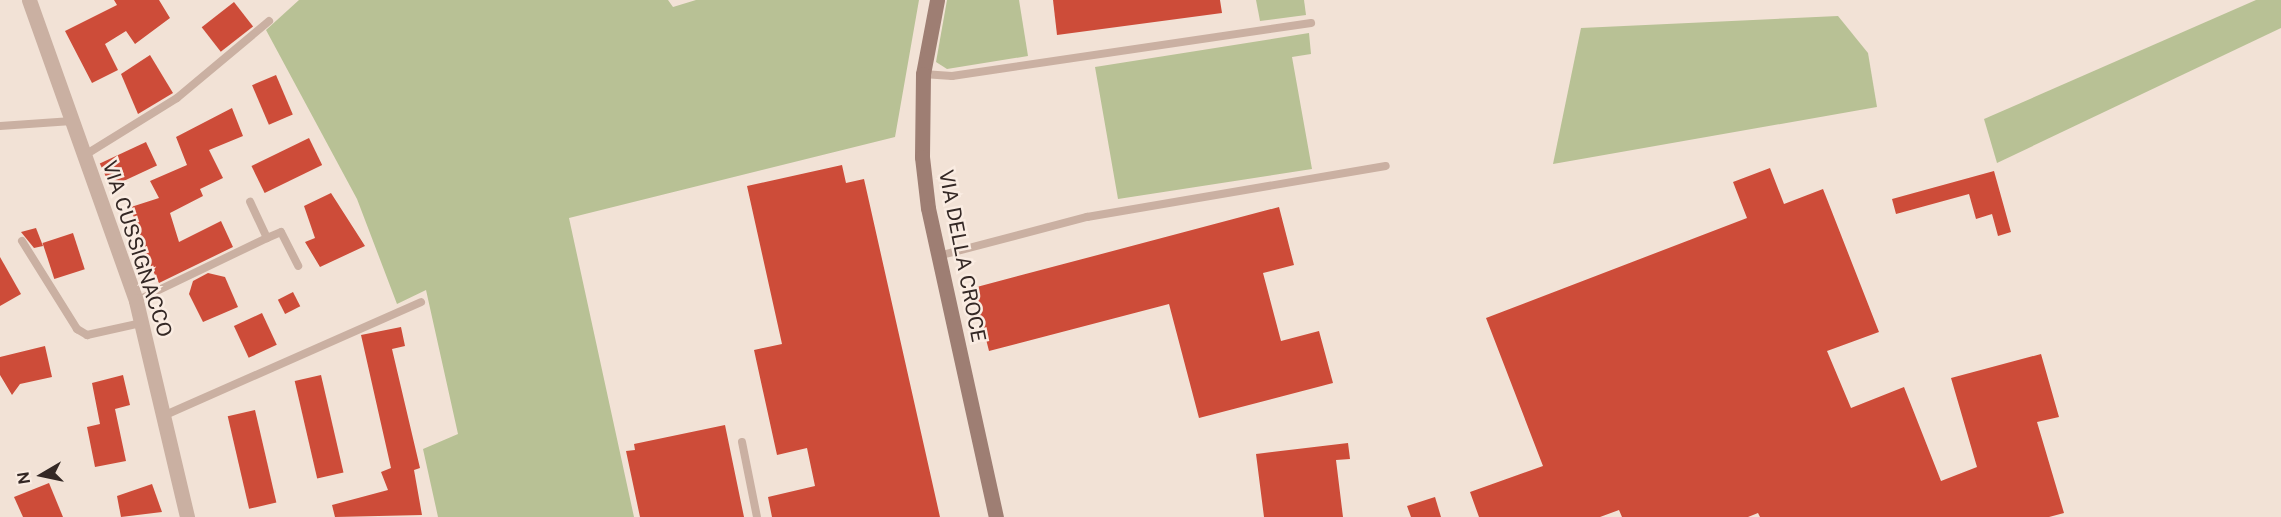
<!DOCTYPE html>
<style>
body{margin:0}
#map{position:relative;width:2281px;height:517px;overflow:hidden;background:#f2e2d6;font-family:"Public Sans",sans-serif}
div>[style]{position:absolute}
.green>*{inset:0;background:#b8c195}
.building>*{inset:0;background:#cd4c39;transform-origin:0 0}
.service>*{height:8px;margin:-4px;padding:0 4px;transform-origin:4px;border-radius:4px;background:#cab0a2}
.minor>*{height:15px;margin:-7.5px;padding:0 7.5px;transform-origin:7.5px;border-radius:7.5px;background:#cab0a2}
.secondary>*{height:15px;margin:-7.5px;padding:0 7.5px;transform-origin:7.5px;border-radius:7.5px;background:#9e7e73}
span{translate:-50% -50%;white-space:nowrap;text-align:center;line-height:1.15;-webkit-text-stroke:5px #faece2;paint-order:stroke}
.street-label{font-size:20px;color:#342825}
.north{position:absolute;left:12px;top:445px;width:60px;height:60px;-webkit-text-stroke:4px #faece2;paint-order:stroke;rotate:261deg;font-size:16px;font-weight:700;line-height:24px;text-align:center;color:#342825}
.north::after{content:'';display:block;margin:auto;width:21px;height:27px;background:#342825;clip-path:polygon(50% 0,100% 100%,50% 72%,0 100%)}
</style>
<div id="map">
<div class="green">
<div style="clip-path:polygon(299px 0,668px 0,673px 7px,696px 0,919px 0,895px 137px,569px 218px,634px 517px,438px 517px,423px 449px,458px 434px,426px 290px,397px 304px,357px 199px,266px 30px)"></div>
<div style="clip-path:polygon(947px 0,1019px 0,1028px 56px,947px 69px,936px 62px)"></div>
<div style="clip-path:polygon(1256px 0,1304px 0,1306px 15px,1260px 21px)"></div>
<div style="clip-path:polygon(2256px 0,2281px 0,2281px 28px,1997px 163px,1984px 119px)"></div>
<div style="clip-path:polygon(1838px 16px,1868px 53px,1877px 107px,1553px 164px,1581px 28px)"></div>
<div style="clip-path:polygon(1309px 33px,1311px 54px,1292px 57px,1312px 169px,1118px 199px,1095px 67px)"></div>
</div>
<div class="building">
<div style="clip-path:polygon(114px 0,159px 0,170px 18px,135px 44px,126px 31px,105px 44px,118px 70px,92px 83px,65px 31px,117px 5px)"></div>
<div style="clip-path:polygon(1053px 0,1220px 0,1222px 13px,1057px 35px)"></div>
<div style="left:234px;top:2px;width:31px;height:41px;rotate:52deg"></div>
<div style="clip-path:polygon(150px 55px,173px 93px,138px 114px,121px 74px)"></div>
<div style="left:276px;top:75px;width:43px;height:26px;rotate:67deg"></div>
<div style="clip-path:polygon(232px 108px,243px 136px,209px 150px,223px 178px,200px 189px,203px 196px,170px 213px,179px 242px,221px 221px,233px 247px,159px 283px,142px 248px,131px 207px,159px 198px,150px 181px,187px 165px,176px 137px)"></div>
<div style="left:309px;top:138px;width:30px;height:64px;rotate:64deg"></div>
<div style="left:146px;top:142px;width:26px;height:51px;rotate:65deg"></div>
<div style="clip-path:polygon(842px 165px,846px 183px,864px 179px,940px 517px,772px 517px,768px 497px,815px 486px,807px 448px,777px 455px,754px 350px,782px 344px,747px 186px)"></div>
<div style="clip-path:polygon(1770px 168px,1784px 204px,1823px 189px,1879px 332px,1827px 351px,1851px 408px,1904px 387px,1941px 481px,1977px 467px,1951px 378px,2041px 354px,2059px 417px,2037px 422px,2064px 513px,2049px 517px,1760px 517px,1758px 513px,1748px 517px,1622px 517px,1619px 510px,1600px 517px,1479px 517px,1470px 492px,1543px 466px,1486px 318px,1747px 218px,1733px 182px)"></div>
<div style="clip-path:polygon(1994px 171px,2011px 232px,1998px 236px,1992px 214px,1976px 219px,1969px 194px,1896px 214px,1892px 199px)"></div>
<div style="clip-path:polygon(331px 193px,365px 246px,320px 267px,305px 242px,315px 238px,304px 206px)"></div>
<div style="clip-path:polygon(1279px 207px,1294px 265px,1263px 273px,1281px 341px,1319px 331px,1333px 383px,1199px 418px,1169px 304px,989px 351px,973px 288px)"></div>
<div style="clip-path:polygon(36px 228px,43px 246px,34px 248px,21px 232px)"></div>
<div style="left:73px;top:233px;width:38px;height:32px;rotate:72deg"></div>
<div style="clip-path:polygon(0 257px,21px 294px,0 306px)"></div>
<div style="clip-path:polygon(208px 273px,225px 277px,238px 307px,203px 322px,189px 294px,193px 281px)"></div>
<div style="left:293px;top:292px;width:16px;height:17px;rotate:63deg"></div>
<div style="left:262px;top:313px;width:35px;height:31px;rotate:65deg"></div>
<div style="clip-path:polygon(401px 327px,405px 346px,392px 349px,420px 468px,414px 470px,422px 515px,335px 517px,332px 505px,388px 490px,381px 472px,391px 468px,361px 335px)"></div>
<div style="clip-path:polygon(45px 346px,52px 377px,20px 384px,12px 395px,0 375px,0 357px)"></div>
<div style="clip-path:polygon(123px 375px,130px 405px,115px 409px,126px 461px,95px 467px,87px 427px,100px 424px,92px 383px)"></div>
<div style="left:321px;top:375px;width:100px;height:27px;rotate:77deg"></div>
<div style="left:255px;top:410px;width:95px;height:28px;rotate:77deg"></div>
<div style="clip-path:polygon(725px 425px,744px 517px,640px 517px,626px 451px,635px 450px,634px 444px)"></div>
<div style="clip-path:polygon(1348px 443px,1350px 459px,1336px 460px,1343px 517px,1264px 517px,1256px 454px)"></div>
<div style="clip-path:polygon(49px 483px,63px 517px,23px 517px,14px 497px)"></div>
<div style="clip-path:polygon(152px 484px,162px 512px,121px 517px,117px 496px)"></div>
<div style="clip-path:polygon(1435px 497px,1441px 517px,1411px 517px,1407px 506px)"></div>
</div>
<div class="service">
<div style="left:923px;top:74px;width:29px;rotate:4deg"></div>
<div style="left:952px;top:76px;width:363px;rotate:-8.4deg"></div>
<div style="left:0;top:126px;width:72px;rotate:-4deg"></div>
<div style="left:85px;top:155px;width:108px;rotate:-31.8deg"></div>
<div style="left:177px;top:98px;width:120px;rotate:-39.9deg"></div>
<div style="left:267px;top:238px;width:15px;rotate:-23deg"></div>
<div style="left:281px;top:232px;width:38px;rotate:63deg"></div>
<div style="left:22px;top:241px;width:104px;rotate:58deg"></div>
<div style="left:77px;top:329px;width:12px;rotate:31deg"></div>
<div style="left:87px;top:335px;width:55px;rotate:-12.5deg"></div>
<div style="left:938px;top:256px;width:154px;rotate:-14.7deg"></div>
<div style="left:1087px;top:217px;width:303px;rotate:-9.7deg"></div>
<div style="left:136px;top:301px;width:145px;rotate:-25.7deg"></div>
<div style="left:267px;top:238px;width:40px;rotate:-115deg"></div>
<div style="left:163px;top:416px;width:282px;rotate:-23.8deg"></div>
<div style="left:742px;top:442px;width:76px;rotate:78.7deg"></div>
</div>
<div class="minor">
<div style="left:29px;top:0;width:319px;rotate:70.4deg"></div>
<div style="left:136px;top:301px;width:222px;rotate:76.7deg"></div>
</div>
<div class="secondary">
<div style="left:937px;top:0;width:75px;rotate:100.7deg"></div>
<div style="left:923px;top:74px;width:83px;rotate:90.7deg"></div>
<div style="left:922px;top:157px;width:51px;rotate:83.3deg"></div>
<div style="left:928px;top:208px;width:316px;rotate:77.6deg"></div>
</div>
<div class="street-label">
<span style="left:137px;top:249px;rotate:72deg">VIA CUSSIGNACCO</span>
<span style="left:962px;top:256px;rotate:79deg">VIA DELLA CROCE</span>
</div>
<div class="north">N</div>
</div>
